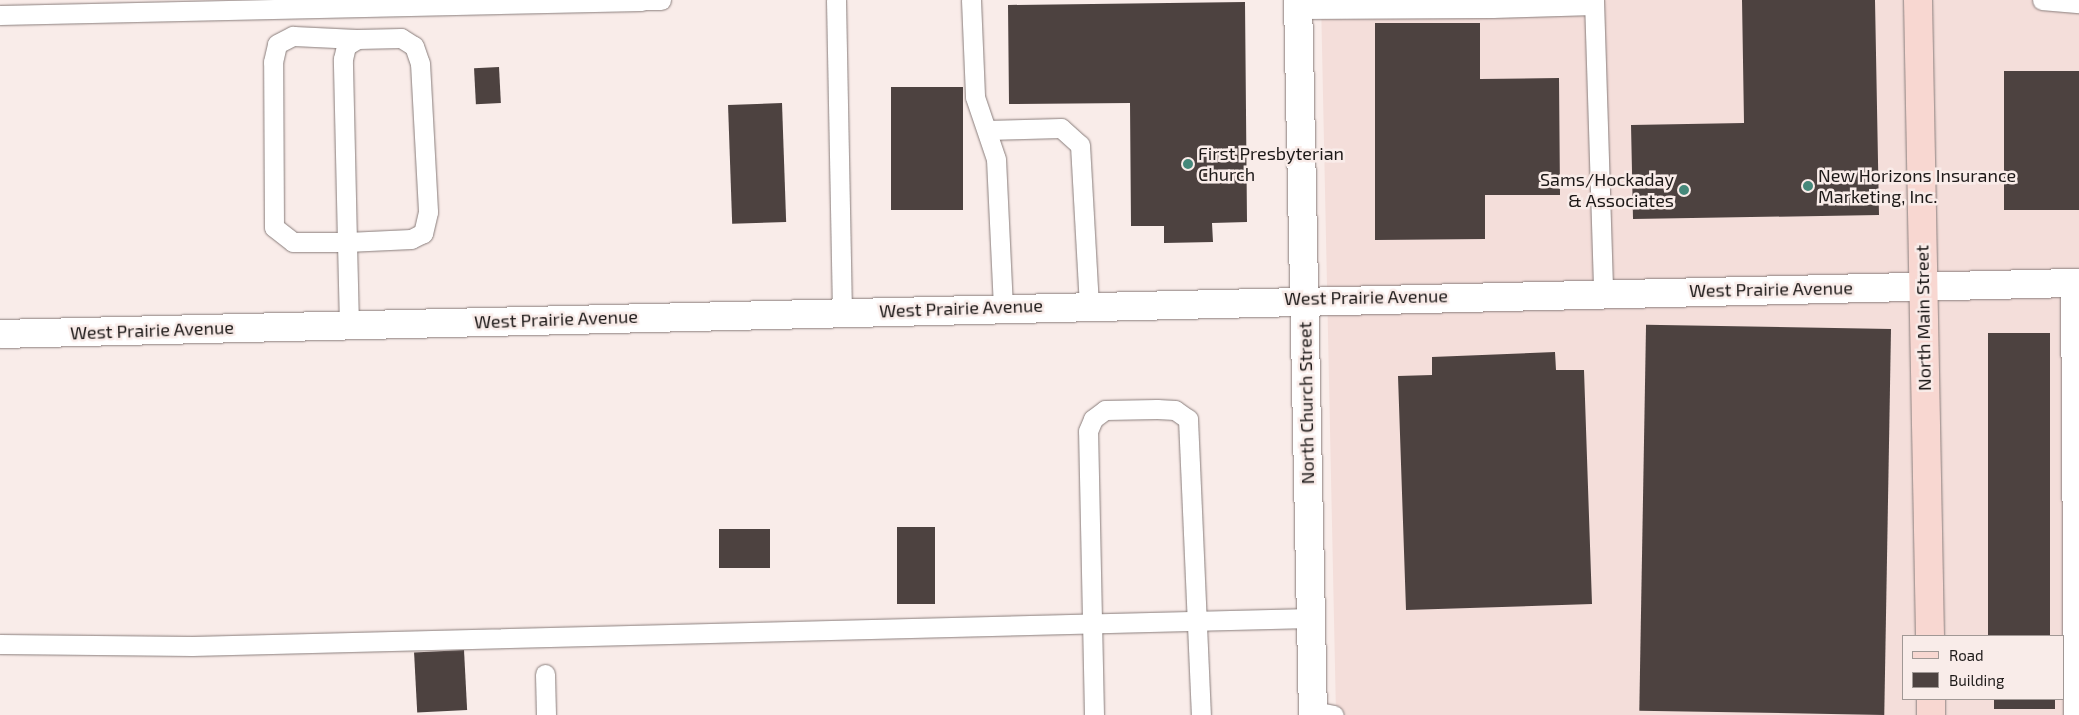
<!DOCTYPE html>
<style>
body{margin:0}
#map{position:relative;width:2079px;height:715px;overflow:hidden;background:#f9ece9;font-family:"Exo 2",sans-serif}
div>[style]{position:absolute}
.built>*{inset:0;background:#f4deda}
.building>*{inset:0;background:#4d4240;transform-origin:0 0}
.roads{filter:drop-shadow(0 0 1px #897d7b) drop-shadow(0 0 1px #897d7b)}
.lane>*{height:19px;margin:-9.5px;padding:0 9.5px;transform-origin:9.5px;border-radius:9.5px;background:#fff}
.street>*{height:28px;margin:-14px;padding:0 14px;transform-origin:14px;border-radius:14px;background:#fff}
.primary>*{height:28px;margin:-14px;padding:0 14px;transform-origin:14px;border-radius:14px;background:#f8d7d1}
.dots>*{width:14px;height:14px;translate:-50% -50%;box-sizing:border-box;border:2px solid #f9ece9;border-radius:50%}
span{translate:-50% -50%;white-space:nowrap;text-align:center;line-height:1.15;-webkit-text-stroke:5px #f9ece9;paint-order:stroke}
.poi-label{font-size:18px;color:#1d1918}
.left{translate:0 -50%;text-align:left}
.right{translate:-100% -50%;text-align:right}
.street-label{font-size:18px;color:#1d1918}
.legend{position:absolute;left:1902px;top:635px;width:162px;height:65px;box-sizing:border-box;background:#f9ece9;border:1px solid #a19895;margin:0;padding:6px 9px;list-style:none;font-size:15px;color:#1d1918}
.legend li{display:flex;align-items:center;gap:10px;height:25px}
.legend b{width:25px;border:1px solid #a19895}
</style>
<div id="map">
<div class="built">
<div style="clip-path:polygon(evenodd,1321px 0,2079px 0,2079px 715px,1336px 715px,1321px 0,1903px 636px,2063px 636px,2063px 699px,1903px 699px,1903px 636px)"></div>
</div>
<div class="building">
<div style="clip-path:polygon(1742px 0,1875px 0,1879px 215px,1633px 219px,1631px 125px,1744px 123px)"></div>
<div style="clip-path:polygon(1245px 2px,1247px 222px,1212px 223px,1213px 242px,1164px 243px,1164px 226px,1131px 226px,1130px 103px,1009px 104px,1008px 5px)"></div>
<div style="clip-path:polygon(1375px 23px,1480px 23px,1480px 79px,1559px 78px,1560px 195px,1485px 195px,1485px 239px,1375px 240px)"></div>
<div style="left:499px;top:67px;width:36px;height:25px;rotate:87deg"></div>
<div style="left:2079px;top:71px;width:139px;height:75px;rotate:90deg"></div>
<div style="left:963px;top:87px;width:123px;height:72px;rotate:90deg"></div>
<div style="left:782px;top:103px;width:119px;height:54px;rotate:88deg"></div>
<div style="left:1891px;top:329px;width:386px;height:245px;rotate:91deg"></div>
<div style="left:1988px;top:333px;width:62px;height:303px"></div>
<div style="clip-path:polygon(1555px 352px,1556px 370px,1584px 370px,1592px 604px,1406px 610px,1398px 376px,1432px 375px,1432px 357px)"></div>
<div style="left:897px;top:527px;width:38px;height:77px"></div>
<div style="left:719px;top:529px;width:51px;height:39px"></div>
<div style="left:464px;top:650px;width:60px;height:50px;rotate:87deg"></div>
<div style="left:1994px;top:699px;width:61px;height:10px"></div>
</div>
<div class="roads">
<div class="lane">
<div style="left:642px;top:0;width:19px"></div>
<div style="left:836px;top:0;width:311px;rotate:88.9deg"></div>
<div style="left:971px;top:0;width:97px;rotate:87.6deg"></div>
<div style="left:975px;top:97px;width:65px;rotate:71.3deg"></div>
<div style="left:996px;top:159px;width:148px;rotate:87.3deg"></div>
<div style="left:1492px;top:0;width:8px;rotate:90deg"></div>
<div style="left:1492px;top:8px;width:102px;rotate:-1.7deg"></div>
<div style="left:1594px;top:0;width:293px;rotate:88.2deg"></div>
<div style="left:2042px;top:0;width:37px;rotate:5deg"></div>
<div style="left:1298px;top:9px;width:194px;rotate:-0.3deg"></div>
<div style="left:0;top:15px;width:642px;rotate:-1.25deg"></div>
<div style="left:987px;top:130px;width:74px;rotate:-1.5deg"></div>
<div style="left:1061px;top:128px;width:25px;rotate:42deg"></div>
<div style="left:1080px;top:145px;width:159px;rotate:86.8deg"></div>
<div style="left:2070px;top:283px;width:432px;rotate:89.6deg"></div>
<div style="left:349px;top:325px;width:83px;rotate:-91.4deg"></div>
<div style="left:347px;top:242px;width:183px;rotate:-91.3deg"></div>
<div style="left:343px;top:59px;width:13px;rotate:-77deg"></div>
<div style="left:346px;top:46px;width:13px;rotate:-32deg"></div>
<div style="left:357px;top:39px;width:44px;rotate:-1.3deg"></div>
<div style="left:401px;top:38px;width:15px;rotate:32deg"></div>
<div style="left:414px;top:46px;width:18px;rotate:71deg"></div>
<div style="left:420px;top:63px;width:149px;rotate:86.9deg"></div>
<div style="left:428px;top:212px;width:22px;rotate:103deg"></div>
<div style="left:423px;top:233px;width:13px;rotate:153deg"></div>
<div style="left:411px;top:239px;width:64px;rotate:177.3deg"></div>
<div style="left:347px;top:242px;width:54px;rotate:180deg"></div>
<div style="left:293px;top:242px;width:24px;rotate:-142deg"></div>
<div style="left:274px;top:227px;width:165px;rotate:-90.3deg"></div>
<div style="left:273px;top:62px;width:18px;rotate:-77deg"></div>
<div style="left:277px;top:44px;width:18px;rotate:-27deg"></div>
<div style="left:293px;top:36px;width:64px;rotate:2.7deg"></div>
<div style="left:0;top:644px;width:192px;rotate:0.6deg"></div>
<div style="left:192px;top:646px;width:1119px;rotate:-1.43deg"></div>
<div style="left:545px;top:674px;width:41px;rotate:88.6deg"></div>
<div style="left:1313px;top:711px;width:21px;rotate:11deg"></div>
<div style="left:1094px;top:715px;width:284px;rotate:-91.2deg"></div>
<div style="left:1088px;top:431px;width:13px;rotate:-67deg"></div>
<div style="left:1093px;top:419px;width:15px;rotate:-37deg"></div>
<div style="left:1105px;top:410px;width:52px;rotate:-1.1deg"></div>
<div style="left:1157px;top:409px;width:18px;rotate:3deg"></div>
<div style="left:1175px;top:410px;width:16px;rotate:35deg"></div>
<div style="left:1188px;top:419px;width:296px;rotate:87.5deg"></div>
</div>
<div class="street">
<div style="left:1298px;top:0;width:715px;rotate:88.8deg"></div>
<div style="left:0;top:334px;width:2080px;rotate:-1.41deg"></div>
</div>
<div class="primary">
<div style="left:1918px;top:0;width:636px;rotate:88.92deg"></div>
<div style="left:1931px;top:699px;width:16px;rotate:90deg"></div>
</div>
</div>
<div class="dots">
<div style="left:1188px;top:164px;background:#45887a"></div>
<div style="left:1808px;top:186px;background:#45887a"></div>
<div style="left:1684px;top:190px;background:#45887a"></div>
</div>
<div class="poi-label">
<span class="left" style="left:1198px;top:164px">First Presbyterian<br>Church</span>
<span class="left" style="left:1818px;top:186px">New Horizons Insurance<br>Marketing, Inc.</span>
<span class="right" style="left:1674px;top:190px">Sams/Hockaday<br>&amp; Associates</span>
</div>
<div class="street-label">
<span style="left:1771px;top:289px;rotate:-1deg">West Prairie Avenue</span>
<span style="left:1366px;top:297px;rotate:-1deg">West Prairie Avenue</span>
<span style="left:961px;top:308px;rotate:-2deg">West Prairie Avenue</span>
<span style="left:1923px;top:318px;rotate:-91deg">North Main Street</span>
<span style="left:556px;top:319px;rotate:-2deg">West Prairie Avenue</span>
<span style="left:152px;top:330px;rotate:-2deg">West Prairie Avenue</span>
<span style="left:1306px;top:403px;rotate:-91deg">North Church Street</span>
</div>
<ul class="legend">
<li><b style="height:6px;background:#f8d7d1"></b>Road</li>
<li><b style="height:14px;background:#4d4240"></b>Building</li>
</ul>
</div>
